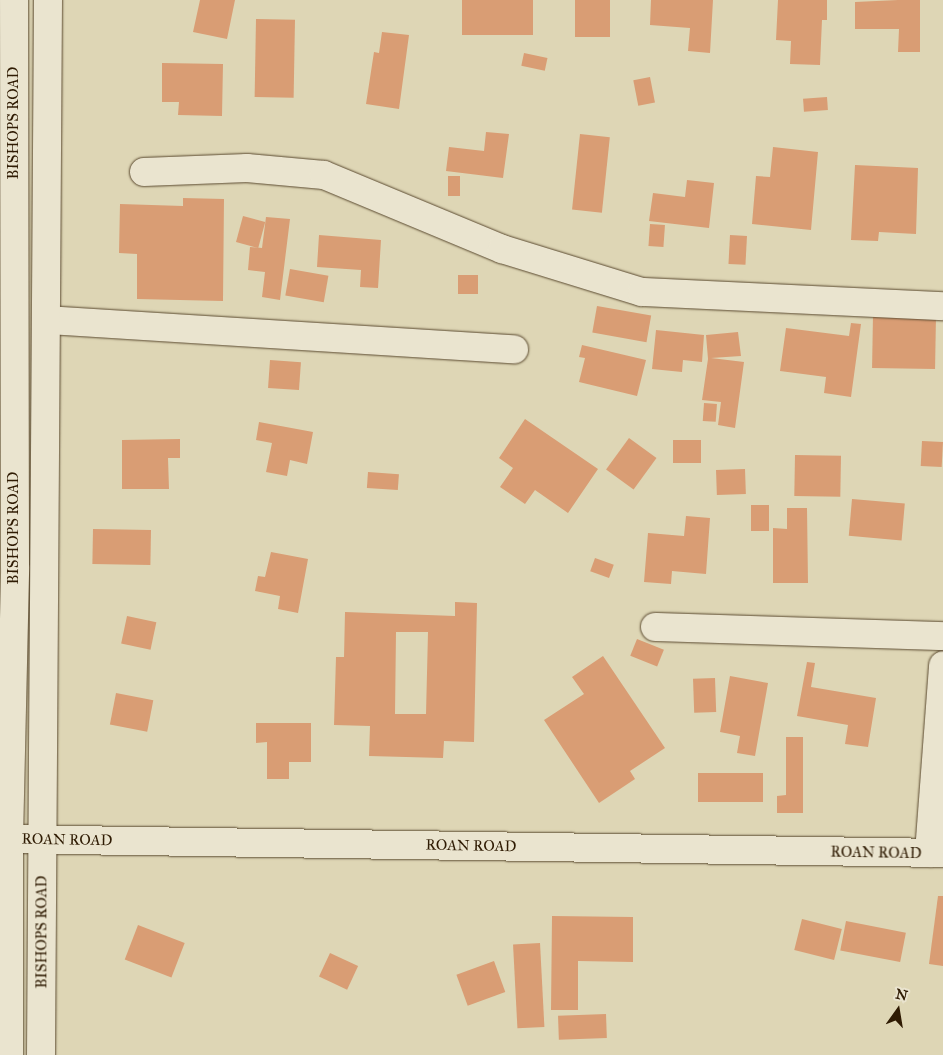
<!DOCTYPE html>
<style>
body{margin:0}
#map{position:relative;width:943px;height:1055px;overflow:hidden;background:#ded6b5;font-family:"IM FELL Great Primer",serif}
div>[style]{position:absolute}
.building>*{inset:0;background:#d99d74;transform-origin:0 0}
.roads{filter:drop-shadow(0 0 1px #5b4a30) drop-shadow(0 0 1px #5b4a30)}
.minor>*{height:28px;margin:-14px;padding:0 14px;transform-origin:14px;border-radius:14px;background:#eae4cf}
.secondary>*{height:28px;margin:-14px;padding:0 14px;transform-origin:14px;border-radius:14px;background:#eae4cf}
span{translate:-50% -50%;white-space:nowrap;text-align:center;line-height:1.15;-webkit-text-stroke:4px #eae4cf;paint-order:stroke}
.street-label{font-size:15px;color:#2f1b03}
.north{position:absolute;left:873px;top:985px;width:50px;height:50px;-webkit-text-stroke:4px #eae4cf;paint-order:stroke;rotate:13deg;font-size:14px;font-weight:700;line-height:20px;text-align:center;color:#2f1b03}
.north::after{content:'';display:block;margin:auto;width:18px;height:22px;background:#2f1b03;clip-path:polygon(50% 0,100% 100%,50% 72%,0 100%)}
</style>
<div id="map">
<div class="building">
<div style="clip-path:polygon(200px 0,235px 0,227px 39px,193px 32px)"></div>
<div style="left:462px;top:0;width:71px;height:35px"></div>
<div style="left:575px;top:0;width:35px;height:37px"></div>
<div style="clip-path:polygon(651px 0,713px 0,710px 53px,688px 51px,690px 28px,650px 25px)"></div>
<div style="clip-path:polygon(778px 0,827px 0,827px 20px,822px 20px,820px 65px,790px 64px,791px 41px,776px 40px)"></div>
<div style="clip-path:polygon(898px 0,920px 0,920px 52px,898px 52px,899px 29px,855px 29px,855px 2px)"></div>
<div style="left:256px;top:19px;width:39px;height:78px;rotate:1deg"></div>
<div style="clip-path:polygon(382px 32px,409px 35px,399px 109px,366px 104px,374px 52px,379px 53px)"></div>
<div style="left:524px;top:53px;width:24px;height:13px;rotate:12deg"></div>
<div style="clip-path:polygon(162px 63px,223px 64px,222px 116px,178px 115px,179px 102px,162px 102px)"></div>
<div style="left:650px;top:77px;width:26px;height:17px;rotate:79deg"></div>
<div style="left:827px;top:97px;width:13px;height:24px;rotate:86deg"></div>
<div style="clip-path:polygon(486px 132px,509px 134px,503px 178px,446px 171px,449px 147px,484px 151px)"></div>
<div style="left:580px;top:134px;width:30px;height:76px;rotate:6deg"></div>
<div style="clip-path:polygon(773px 147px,818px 152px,811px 230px,752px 224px,756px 176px,770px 177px)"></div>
<div style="clip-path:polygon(855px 165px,918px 168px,916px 234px,879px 232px,878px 241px,851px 240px)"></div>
<div style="left:460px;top:176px;width:20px;height:12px;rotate:90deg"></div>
<div style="clip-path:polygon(687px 180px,714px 183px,709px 228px,649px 221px,653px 193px,685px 197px)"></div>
<div style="clip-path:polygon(183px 198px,224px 199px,223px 301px,137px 299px,137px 254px,119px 253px,120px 204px,183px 206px)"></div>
<div style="left:243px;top:216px;width:23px;height:27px;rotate:15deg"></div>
<div style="clip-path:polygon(266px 217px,290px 219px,280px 300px,262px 297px,265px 272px,248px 270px,250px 247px,262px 248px)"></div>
<div style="left:650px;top:224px;width:15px;height:22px;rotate:4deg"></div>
<div style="clip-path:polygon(319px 235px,381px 240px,378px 288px,360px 287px,361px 270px,317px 267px)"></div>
<div style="left:730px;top:235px;width:17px;height:29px;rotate:3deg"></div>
<div style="left:290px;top:269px;width:39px;height:27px;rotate:10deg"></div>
<div style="left:458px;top:275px;width:20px;height:19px"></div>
<div style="left:597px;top:306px;width:55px;height:27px;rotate:10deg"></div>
<div style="left:873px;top:315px;width:63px;height:53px;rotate:1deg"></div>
<div style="clip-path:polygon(851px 323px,861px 324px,851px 397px,824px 393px,826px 377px,780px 371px,786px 328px,849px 336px)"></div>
<div style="clip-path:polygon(656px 330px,704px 335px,702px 362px,683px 360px,682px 372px,652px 369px)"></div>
<div style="clip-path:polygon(738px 332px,741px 356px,711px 358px,744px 362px,735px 428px,718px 425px,721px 402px,702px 400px,708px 359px,706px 335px)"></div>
<div style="clip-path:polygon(582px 345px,646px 360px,637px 396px,579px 382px,585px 358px,579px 357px)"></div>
<div style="left:270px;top:360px;width:31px;height:28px;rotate:4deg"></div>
<div style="left:704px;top:403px;width:13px;height:18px;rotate:4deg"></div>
<div style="clip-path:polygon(525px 419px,598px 469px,568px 513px,535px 490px,525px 504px,500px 487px,513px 468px,499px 458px)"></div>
<div style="clip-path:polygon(259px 422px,313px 432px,307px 464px,290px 460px,287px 476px,266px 472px,272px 443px,256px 440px)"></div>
<div style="left:629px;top:438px;width:34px;height:39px;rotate:36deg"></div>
<div style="clip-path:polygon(180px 439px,180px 458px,168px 458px,169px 489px,122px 489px,122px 440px)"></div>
<div style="left:673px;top:440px;width:28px;height:23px"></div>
<div style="left:922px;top:441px;width:21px;height:25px;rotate:3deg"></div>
<div style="left:795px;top:455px;width:46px;height:41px;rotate:1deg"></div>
<div style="left:745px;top:469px;width:25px;height:29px;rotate:88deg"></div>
<div style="left:368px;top:472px;width:31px;height:16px;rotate:4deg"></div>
<div style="left:852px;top:499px;width:53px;height:37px;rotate:5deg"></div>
<div style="left:751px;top:505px;width:18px;height:26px"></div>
<div style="clip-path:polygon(787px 508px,807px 508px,808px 583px,773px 583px,773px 528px,787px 529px)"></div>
<div style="clip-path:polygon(686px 516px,710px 518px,706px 574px,672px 571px,671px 584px,644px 582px,648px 533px,684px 536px)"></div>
<div style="left:93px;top:529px;width:58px;height:35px;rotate:1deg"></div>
<div style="clip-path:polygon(271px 552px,308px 559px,298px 613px,278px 609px,280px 596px,255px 591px,258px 576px,265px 577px)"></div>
<div style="left:595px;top:558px;width:20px;height:14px;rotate:20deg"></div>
<div style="clip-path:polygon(evenodd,455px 602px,477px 603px,474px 742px,444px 741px,443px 758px,369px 756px,370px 726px,334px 725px,336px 657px,344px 657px,345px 612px,455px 616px,455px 602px,396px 632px,428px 632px,426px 714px,395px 714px,396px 632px)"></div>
<div style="left:127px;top:616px;width:30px;height:28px;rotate:12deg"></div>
<div style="left:637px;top:639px;width:29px;height:18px;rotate:22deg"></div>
<div style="clip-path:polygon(603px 656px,665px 748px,630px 771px,635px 779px,599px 803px,544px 720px,584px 694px,572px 677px)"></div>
<div style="clip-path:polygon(807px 662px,815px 663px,811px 687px,876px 698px,868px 747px,845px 744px,848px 725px,797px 716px)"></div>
<div style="clip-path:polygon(730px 676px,768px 683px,755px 756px,737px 753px,740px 736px,720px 732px)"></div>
<div style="left:715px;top:678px;width:34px;height:22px;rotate:88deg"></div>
<div style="left:116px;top:693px;width:38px;height:32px;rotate:11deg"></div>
<div style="clip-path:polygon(256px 723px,311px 723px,311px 762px,289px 762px,289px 779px,267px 779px,267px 742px,256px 743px)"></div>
<div style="clip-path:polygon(786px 737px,803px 737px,803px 813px,777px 813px,777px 796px,786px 795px)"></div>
<div style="left:698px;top:773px;width:65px;height:29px"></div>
<div style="clip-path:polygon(938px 896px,943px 896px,943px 966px,929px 964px)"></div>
<div style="clip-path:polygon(552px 916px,633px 917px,633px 962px,578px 961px,578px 1010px,551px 1010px)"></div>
<div style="left:802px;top:919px;width:41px;height:32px;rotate:14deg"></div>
<div style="left:846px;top:921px;width:61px;height:30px;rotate:11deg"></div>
<div style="left:138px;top:925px;width:50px;height:37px;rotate:21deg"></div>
<div style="left:540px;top:943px;width:84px;height:27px;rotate:87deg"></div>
<div style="left:330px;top:953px;width:31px;height:26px;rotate:25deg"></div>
<div style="left:494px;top:961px;width:33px;height:40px;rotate:70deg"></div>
<div style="left:606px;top:1014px;width:24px;height:48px;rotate:88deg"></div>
</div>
<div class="roads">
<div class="minor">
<div style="left:144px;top:172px;width:103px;rotate:-2.2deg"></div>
<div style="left:247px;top:168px;width:77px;rotate:5.2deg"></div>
<div style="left:324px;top:175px;width:193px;rotate:22.6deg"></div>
<div style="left:502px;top:249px;width:146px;rotate:17.1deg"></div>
<div style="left:642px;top:292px;width:301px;rotate:2.7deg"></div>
<div style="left:47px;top:320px;width:468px;rotate:3.6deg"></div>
<div style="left:655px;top:627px;width:288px;rotate:1.8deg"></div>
<div style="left:0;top:839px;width:943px;rotate:0.85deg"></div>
<div style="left:929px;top:853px;width:188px;rotate:-85.7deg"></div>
</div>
<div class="secondary">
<div style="left:9px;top:1055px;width:216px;rotate:-90deg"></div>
<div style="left:9px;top:839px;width:272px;rotate:-88.7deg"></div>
<div style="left:15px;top:567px;width:567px;rotate:-90.1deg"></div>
<div style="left:41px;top:1055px;width:1055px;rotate:-89.62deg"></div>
</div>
</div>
<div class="street-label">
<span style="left:14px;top:123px;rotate:-90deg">BISHOPS ROAD</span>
<span style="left:14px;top:528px;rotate:-90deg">BISHOPS ROAD</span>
<span style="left:67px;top:840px;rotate:1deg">ROAN ROAD</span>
<span style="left:471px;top:846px;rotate:1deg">ROAN ROAD</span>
<span style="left:876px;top:853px;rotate:1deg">ROAN ROAD</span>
<span style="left:42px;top:932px;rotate:-90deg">BISHOPS ROAD</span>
</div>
<div class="north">N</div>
</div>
